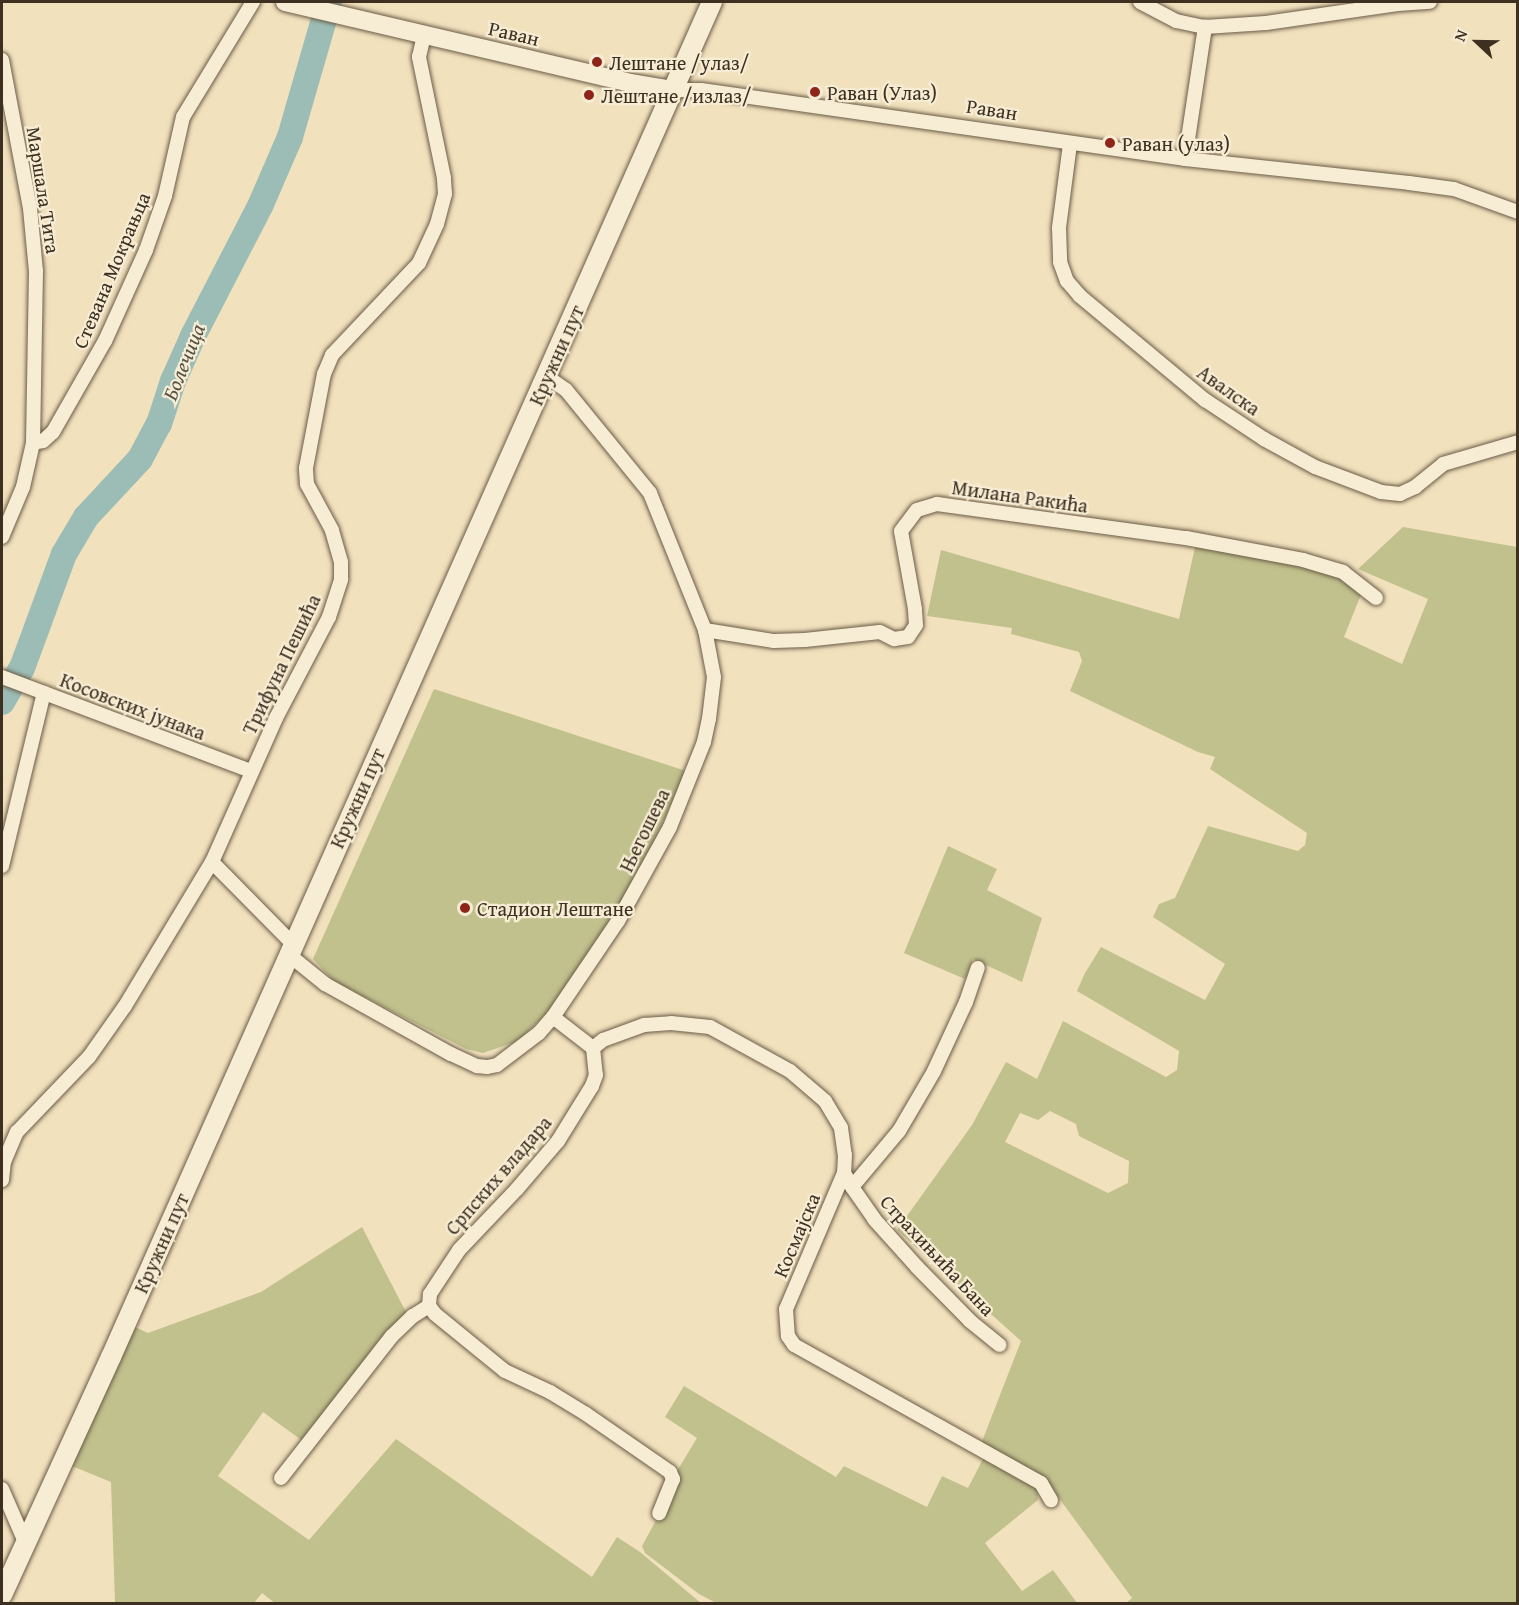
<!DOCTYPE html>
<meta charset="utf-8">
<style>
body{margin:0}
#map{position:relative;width:1519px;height:1605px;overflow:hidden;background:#f2e1bd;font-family:"Gentium Book Plus",serif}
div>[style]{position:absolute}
.green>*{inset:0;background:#c1c18d}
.river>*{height:26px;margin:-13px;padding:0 13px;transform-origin:13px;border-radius:13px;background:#9cbdb5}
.roads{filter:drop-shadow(0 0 2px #6a5c47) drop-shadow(0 0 2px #6a5c47)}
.minor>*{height:14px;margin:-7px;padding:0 7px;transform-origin:7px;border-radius:7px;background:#f7ecd4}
.tertiary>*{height:18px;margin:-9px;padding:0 9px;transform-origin:9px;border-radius:9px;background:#f7ecd4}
.secondary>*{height:20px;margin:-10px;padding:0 10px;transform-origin:10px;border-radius:10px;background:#f7ecd4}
.dots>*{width:16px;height:16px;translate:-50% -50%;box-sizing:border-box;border:3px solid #f7ecd4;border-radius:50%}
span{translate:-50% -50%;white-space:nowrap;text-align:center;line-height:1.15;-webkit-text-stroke:4.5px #f7ecd4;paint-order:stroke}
.street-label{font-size:20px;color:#3d3020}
.poi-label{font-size:20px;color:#3d3020}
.left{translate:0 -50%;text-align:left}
.water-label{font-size:21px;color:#555345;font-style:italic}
.frame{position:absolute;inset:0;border:3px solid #3d3020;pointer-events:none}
.north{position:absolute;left:1447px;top:12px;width:60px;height:60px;-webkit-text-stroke:4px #f7ecd4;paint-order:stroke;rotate:292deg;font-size:16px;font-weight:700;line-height:24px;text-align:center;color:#3d3020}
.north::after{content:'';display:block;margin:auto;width:21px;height:27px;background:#3d3020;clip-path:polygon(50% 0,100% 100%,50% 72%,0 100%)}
</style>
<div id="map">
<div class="green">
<div style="clip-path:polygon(evenodd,1403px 527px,1517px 547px,1517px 1603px,1126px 1603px,1132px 1598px,1045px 1479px,981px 1444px,1021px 1341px,897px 1230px,972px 1125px,1006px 1062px,1037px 1079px,1063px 1021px,1166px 1077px,1177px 1070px,1179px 1051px,1077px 991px,1085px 973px,1101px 947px,1205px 1000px,1225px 964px,1153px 917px,1159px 904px,1175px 898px,1208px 826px,1298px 851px,1305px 845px,1307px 833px,1210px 769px,1215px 757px,1198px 752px,1070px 691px,1082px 661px,1079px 652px,1011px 634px,1012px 628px,927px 616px,941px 550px,1179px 619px,1196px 543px,1330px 571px,1362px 592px,1344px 637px,1402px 664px,1428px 599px,1358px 569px,1403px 527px,1050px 1111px,1076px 1124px,1079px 1136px,1129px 1161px,1128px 1183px,1108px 1193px,1005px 1142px,1020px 1113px,1038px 1120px,1050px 1111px)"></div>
<div style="clip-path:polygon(434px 689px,686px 771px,641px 871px,556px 1004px,518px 1041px,483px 1053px,466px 1049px,335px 982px,313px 959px)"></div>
<div style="clip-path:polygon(948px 846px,997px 869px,987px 890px,1042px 918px,1022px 982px,973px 959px,965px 979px,904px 953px)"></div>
<div style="clip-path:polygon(362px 1227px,407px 1314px,304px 1442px,263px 1412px,218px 1476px,309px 1540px,396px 1439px,592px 1577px,617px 1537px,640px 1552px,701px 1603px,276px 1604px,262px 1593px,254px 1603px,115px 1603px,111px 1482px,72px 1466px,135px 1327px,148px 1333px,261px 1292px)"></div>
<div style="clip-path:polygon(684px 1386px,836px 1477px,844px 1466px,927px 1507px,942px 1476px,968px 1488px,983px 1459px,1016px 1475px,1037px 1488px,1038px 1500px,985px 1543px,1022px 1591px,1053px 1570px,1077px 1603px,716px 1603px,699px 1594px,645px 1553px,642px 1546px,660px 1513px,674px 1476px,697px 1438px,665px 1417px)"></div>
</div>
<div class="river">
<div style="left:2px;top:702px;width:39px;rotate:-60deg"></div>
<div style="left:22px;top:668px;width:121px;rotate:-69.8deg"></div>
<div style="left:64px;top:554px;width:43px;rotate:-59.3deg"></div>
<div style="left:86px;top:517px;width:79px;rotate:-47deg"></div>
<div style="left:140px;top:459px;width:40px;rotate:-62deg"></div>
<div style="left:159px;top:424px;width:45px;rotate:-72deg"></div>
<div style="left:173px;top:381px;width:49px;rotate:-66deg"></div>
<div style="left:193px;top:336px;width:148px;rotate:-62.7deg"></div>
<div style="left:261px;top:204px;width:73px;rotate:-66.6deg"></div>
<div style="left:290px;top:137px;width:141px;rotate:-73.9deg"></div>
</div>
<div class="roads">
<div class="minor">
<div style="left:1140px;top:2px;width:41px;rotate:27.8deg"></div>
<div style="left:1176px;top:21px;width:30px;rotate:12deg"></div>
<div style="left:1205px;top:27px;width:61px;rotate:-3.8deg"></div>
<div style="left:1266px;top:23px;width:133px;rotate:-8.2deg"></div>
<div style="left:1398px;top:4px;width:32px;rotate:-4deg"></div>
<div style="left:2px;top:60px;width:151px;rotate:79.3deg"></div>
<div style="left:30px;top:208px;width:63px;rotate:84.6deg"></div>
<div style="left:36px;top:271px;width:172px;rotate:91deg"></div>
<div style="left:33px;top:443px;width:45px;rotate:102.8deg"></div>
<div style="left:23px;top:487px;width:54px;rotate:112.8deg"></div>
<div style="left:673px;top:90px;width:28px"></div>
<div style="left:701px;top:90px;width:489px;rotate:8.1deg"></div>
<div style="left:1185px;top:159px;width:225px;rotate:6.1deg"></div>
<div style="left:1409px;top:183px;width:45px;rotate:7.6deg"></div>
<div style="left:1454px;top:189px;width:68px;rotate:19.8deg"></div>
<div style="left:1070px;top:144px;width:85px;rotate:97.5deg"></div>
<div style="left:1059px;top:228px;width:34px;rotate:88deg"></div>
<div style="left:1060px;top:262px;width:20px;rotate:70deg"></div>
<div style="left:1067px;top:281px;width:20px;rotate:49deg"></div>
<div style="left:1080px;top:296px;width:163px;rotate:39.8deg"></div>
<div style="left:1205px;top:400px;width:71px;rotate:33.5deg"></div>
<div style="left:1264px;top:439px;width:58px;rotate:28.8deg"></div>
<div style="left:1315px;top:467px;width:71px;rotate:20.7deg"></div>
<div style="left:1381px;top:492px;width:19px;rotate:6deg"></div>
<div style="left:1400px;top:494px;width:17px;rotate:-25deg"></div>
<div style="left:1415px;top:487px;width:36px;rotate:-39deg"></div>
<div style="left:1443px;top:464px;width:78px;rotate:-16.3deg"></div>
<div style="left:1185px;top:159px;width:134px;rotate:-81.4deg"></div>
<div style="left:33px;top:443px;width:10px;rotate:-11deg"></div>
<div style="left:43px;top:441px;width:13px;rotate:-42deg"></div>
<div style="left:53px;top:432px;width:105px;rotate:-60.3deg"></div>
<div style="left:105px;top:341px;width:100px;rotate:-65.7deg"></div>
<div style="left:146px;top:250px;width:57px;rotate:-70.6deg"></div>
<div style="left:165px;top:196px;width:81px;rotate:-77.2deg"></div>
<div style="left:183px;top:117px;width:135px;rotate:-58.7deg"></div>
<div style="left:705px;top:630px;width:70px;rotate:9.1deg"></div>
<div style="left:774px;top:641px;width:31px;rotate:-2deg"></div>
<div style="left:805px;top:640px;width:75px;rotate:-6.1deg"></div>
<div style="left:880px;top:632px;width:16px;rotate:27deg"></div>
<div style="left:894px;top:639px;width:14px;rotate:-8deg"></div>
<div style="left:908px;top:637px;width:14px;rotate:-56deg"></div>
<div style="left:916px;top:625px;width:16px;rotate:-94deg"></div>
<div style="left:915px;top:609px;width:79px;rotate:-100.2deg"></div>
<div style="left:901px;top:531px;width:26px;rotate:-53deg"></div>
<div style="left:917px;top:510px;width:21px;rotate:-17deg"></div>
<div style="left:937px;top:504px;width:251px;rotate:7.8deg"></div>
<div style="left:1186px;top:538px;width:119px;rotate:10.6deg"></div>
<div style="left:1303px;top:560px;width:42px;rotate:16.7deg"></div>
<div style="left:1343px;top:572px;width:42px;rotate:38.2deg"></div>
<div style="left:2px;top:677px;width:266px;rotate:20.7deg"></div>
<div style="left:212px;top:862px;width:115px;rotate:45.4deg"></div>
<div style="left:2px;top:866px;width:178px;rotate:-76.4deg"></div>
<div style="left:288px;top:954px;width:48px;rotate:39deg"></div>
<div style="left:325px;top:984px;width:144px;rotate:29.1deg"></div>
<div style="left:451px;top:1054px;width:29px;rotate:25deg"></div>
<div style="left:477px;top:1066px;width:10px;rotate:6deg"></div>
<div style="left:487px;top:1067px;width:10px;rotate:-11deg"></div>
<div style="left:497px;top:1065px;width:53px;rotate:-37.3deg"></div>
<div style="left:539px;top:1033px;width:21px;rotate:-49deg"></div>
<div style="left:553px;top:1017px;width:116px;rotate:-55.9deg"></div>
<div style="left:618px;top:921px;width:107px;rotate:-61deg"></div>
<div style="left:670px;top:827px;width:92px;rotate:-68.2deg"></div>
<div style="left:704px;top:742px;width:24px;rotate:-78deg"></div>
<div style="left:709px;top:719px;width:42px;rotate:-83.2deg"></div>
<div style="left:714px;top:677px;width:48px;rotate:-100.8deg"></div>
<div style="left:705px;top:630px;width:148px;rotate:-111.9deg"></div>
<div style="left:650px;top:493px;width:133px;rotate:-129.2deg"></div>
<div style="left:566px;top:390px;width:24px;rotate:-145deg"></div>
<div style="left:553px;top:1017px;width:51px;rotate:37.8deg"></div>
<div style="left:593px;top:1048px;width:27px;rotate:84deg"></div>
<div style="left:596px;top:1075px;width:12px;rotate:110deg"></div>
<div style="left:592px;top:1086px;width:65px;rotate:121.7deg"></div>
<div style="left:558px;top:1141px;width:63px;rotate:130.5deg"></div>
<div style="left:517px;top:1189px;width:84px;rotate:133.6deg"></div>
<div style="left:459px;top:1250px;width:53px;rotate:123.4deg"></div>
<div style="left:430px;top:1294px;width:12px;rotate:95deg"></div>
<div style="left:429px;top:1306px;width:10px;rotate:53deg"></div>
<div style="left:435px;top:1314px;width:90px;rotate:39.2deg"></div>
<div style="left:505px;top:1371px;width:50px;rotate:25deg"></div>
<div style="left:550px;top:1392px;width:42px;rotate:31.4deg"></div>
<div style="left:586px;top:1414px;width:102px;rotate:34.6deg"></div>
<div style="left:670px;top:1472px;width:8px;rotate:67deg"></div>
<div style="left:673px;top:1479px;width:37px;rotate:112deg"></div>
<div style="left:593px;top:1048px;width:13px;rotate:-39deg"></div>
<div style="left:603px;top:1040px;width:44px;rotate:-20.1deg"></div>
<div style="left:644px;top:1025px;width:27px;rotate:-4deg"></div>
<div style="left:671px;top:1023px;width:39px;rotate:6deg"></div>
<div style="left:710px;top:1027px;width:91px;rotate:28.8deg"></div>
<div style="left:790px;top:1071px;width:46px;rotate:40.6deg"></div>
<div style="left:825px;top:1101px;width:31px;rotate:59deg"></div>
<div style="left:841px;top:1128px;width:27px;rotate:82deg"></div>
<div style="left:845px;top:1155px;width:18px;rotate:93deg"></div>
<div style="left:844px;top:1173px;width:148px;rotate:113.1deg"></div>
<div style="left:786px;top:1309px;width:27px;rotate:86deg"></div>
<div style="left:788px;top:1336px;width:11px;rotate:56deg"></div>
<div style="left:794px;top:1345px;width:283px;rotate:29.2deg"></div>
<div style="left:1041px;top:1483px;width:20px;rotate:60deg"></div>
<div style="left:844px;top:1173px;width:16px;rotate:60deg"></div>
<div style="left:852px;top:1187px;width:73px;rotate:-50deg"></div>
<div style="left:899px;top:1131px;width:69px;rotate:-59.7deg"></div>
<div style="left:934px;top:1071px;width:76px;rotate:-65.1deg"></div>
<div style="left:966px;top:1002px;width:36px;rotate:-71deg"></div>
<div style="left:2px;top:1180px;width:18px;rotate:-84deg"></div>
<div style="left:4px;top:1162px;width:33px;rotate:-67deg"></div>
<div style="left:17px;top:1132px;width:104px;rotate:-46.2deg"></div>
<div style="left:89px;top:1057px;width:62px;rotate:-54.8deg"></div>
<div style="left:125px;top:1006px;width:168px;rotate:-58.9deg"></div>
<div style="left:212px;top:862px;width:158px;rotate:-66deg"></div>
<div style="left:276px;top:718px;width:114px;rotate:-62.3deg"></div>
<div style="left:329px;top:617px;width:40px;rotate:-72deg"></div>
<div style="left:341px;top:579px;width:17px;rotate:-90deg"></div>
<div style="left:341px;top:562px;width:33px;rotate:-106deg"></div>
<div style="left:332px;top:530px;width:52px;rotate:-118.5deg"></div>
<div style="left:307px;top:484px;width:16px;rotate:-94deg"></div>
<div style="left:306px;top:468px;width:96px;rotate:-79.2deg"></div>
<div style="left:324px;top:374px;width:21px;rotate:-67deg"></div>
<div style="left:332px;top:355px;width:127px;rotate:-46.6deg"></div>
<div style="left:419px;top:263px;width:43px;rotate:-65.2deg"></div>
<div style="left:437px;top:224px;width:31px;rotate:-75deg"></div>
<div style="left:445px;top:194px;width:16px;rotate:-94deg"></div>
<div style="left:444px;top:178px;width:124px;rotate:-101.7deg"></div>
<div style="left:419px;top:57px;width:23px;rotate:-77deg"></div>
<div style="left:852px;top:1187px;width:39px;rotate:55deg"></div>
<div style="left:874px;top:1219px;width:64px;rotate:48.1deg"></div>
<div style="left:917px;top:1267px;width:76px;rotate:45.5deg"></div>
<div style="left:970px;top:1321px;width:38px;rotate:39deg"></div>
<div style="left:281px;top:1478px;width:180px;rotate:-52deg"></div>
<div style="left:392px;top:1336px;width:29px;rotate:-44deg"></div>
<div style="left:413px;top:1316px;width:19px;rotate:-32deg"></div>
<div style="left:2px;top:1489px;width:58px;rotate:66.5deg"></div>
</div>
<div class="tertiary">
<div style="left:285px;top:2px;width:354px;rotate:13.2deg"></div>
<div style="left:630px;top:83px;width:44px;rotate:9.2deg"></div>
</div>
<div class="secondary">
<div style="left:2px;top:1595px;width:262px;rotate:-65.4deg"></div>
<div style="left:111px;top:1357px;width:1482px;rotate:-66.08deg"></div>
</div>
</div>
<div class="dots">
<div style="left:597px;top:62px;background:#8f2418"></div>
<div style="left:815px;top:92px;background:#8f2418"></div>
<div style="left:589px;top:95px;background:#8f2418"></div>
<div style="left:1110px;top:143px;background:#8f2418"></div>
<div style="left:465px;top:908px;background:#8f2418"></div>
</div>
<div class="street-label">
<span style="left:514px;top:33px;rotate:13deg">Раван</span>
<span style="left:992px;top:109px;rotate:9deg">Раван</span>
<span style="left:44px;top:190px;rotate:81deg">Маршала Тита</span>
<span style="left:111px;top:270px;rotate:-67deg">Стевана Мокрањца</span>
<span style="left:556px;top:355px;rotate:-66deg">Кружни пут</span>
<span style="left:1229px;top:390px;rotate:35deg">Авалска</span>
<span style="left:1020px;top:496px;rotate:8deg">Милана Ракића</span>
<span style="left:281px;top:664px;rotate:-64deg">Трифуна Пешића</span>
<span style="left:133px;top:706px;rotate:21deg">Косовских јунака</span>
<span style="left:357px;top:798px;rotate:-66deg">Кружни пут</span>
<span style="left:644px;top:830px;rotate:-64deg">Његошева</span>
<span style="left:498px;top:1175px;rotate:-49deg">Српских владара</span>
<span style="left:796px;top:1235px;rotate:-67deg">Космајска</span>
<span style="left:161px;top:1243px;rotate:-66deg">Кружни пут</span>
<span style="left:938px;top:1255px;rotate:47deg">Страхињића Бана</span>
</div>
<div class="poi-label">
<span class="left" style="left:609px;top:62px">Лештане /улаз/</span>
<span class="left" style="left:827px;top:92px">Раван (Улаз)</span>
<span class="left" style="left:601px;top:95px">Лештане /излаз/</span>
<span class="left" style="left:1122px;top:143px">Раван (улаз)</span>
<span class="left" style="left:477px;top:908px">Стадион Лештане</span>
</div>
<div class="water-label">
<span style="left:184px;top:362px;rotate:-68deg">Болечица</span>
</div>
<div class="frame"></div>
<div class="north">N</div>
</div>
